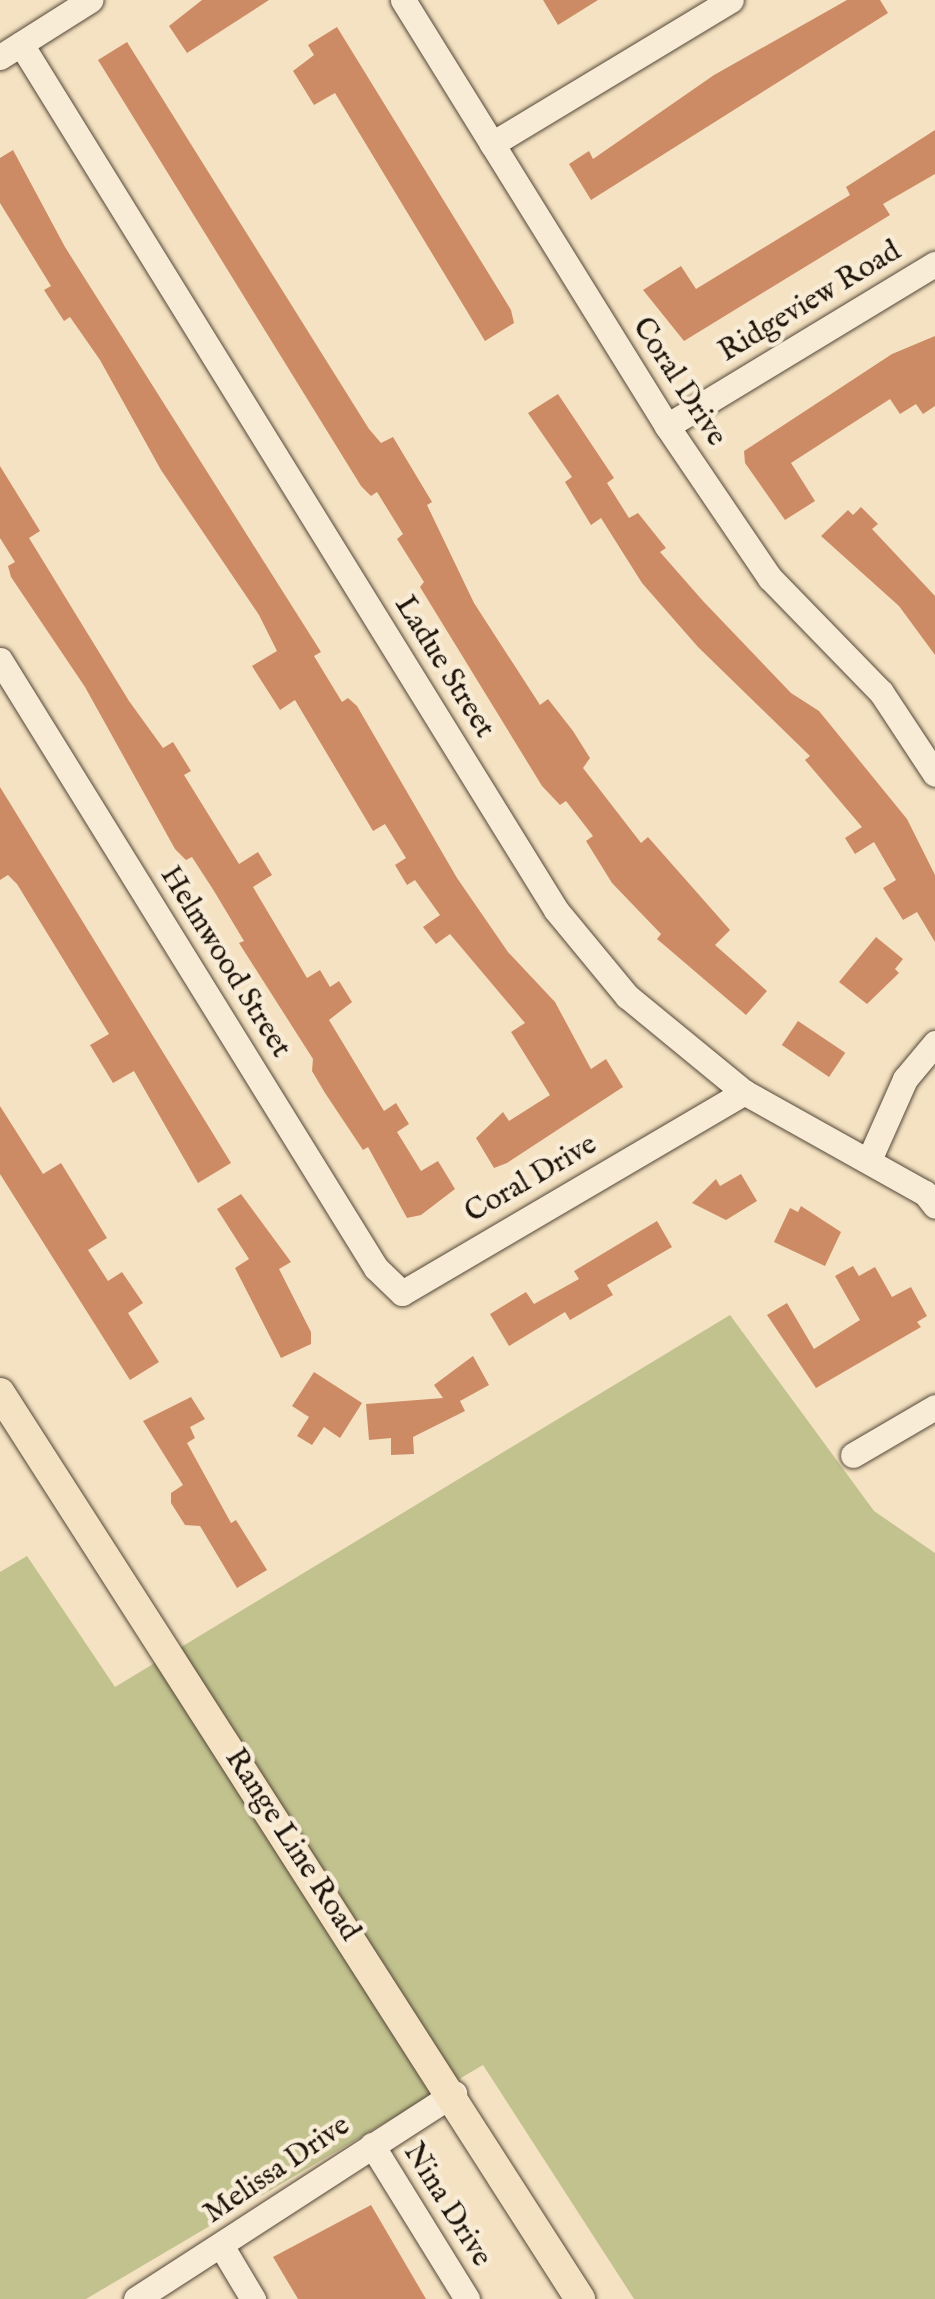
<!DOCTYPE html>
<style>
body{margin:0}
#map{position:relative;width:935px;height:2299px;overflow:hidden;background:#f5e2c2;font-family:"IM FELL English",serif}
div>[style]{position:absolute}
.green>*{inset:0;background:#c2c28f}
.building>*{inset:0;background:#cd8b65;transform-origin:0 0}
.roads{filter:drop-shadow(0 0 2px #544838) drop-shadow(0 0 2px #544838)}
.minor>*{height:25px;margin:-12.5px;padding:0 12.5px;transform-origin:12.5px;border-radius:12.5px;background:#f8ecd7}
.major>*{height:30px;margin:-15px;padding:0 15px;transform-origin:15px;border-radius:15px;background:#f5e2c2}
span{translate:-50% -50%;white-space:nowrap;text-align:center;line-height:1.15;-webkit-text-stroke:9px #f8ecd7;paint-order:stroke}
.street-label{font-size:30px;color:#1f140a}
</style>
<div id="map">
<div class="green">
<div style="clip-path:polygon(730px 1315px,874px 1511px,935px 1553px,935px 2299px,634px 2299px,483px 2065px,86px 2299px,0 2299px,0 1572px,27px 1556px,115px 1687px)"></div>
</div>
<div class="building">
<div style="clip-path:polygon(202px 0,269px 0,187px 53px,169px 26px)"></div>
<div style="clip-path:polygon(543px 0,598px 0,558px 25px)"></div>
<div style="clip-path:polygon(847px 0,880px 0,888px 13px,591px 200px,569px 164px,589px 151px,593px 159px,714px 75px)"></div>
<div style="clip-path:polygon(337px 27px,511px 310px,514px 323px,485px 341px,335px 93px,314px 105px,293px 71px,314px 55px,308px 45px)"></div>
<div style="clip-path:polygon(127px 42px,369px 429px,381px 443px,393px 437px,432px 502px,427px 505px,474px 603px,540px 705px,548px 699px,573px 731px,590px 758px,583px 768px,641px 843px,648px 837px,730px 930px,715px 945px,767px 991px,746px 1015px,657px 939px,661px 934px,612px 883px,586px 841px,593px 836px,566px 801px,560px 805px,542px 786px,420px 587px,424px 582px,397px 539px,403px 534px,377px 492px,371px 496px,361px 486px,98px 60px)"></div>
<div style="clip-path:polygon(935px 130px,935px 174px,883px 204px,890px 215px,684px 341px,643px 290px,681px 266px,696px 289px,850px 195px,846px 187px)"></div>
<div style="clip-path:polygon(13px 150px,65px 247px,321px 652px,314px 656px,342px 702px,348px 698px,357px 706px,457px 878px,508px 952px,555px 1002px,591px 1069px,606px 1059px,623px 1087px,507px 1163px,494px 1168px,476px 1138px,503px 1112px,509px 1121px,550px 1095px,511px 1032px,525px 1023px,450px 934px,436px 944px,423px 927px,440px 915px,415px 880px,407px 885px,395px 865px,406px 858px,385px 824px,373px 831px,295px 700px,280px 710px,252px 666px,277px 651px,259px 615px,161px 470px,100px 360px,70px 317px,64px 321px,44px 290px,51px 286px,0 203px,0 158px)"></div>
<div style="clip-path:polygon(935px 336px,935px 406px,923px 414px,916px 404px,900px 414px,890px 399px,791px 463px,815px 501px,785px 520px,745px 463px,744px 451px,892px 354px)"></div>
<div style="clip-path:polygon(558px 394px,614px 478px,607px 483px,629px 518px,638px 513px,666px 548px,660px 552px,703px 601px,791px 693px,819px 711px,907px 819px,935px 875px,935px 942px,917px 912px,903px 920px,883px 888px,896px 880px,874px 842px,855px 854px,845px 838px,862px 827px,805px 760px,810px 756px,698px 647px,642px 583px,601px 518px,591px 525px,565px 482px,572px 477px,528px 413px)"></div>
<div style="clip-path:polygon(0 466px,40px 531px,29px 538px,129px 701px,163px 748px,173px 742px,191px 771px,184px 775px,239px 864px,258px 852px,272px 875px,253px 887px,307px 978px,320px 970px,330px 987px,339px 981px,352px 1002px,329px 1020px,384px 1111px,396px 1103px,409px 1124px,397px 1132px,421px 1171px,438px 1161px,455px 1189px,421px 1215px,407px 1218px,368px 1147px,363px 1150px,325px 1093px,312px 1071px,313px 1059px,239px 943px,244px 941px,214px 891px,192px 857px,186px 860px,175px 849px,85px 687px,11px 577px,8px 566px,15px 562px,0 538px)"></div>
<div style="clip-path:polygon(861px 507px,878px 524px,872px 529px,935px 596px,935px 655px,899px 606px,821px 536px,848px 510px,853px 515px)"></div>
<div style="clip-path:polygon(0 787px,231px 1163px,198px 1183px,134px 1071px,113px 1083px,90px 1045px,109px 1034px,17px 884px,8px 875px,0 880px)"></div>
<div style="clip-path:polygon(876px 937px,903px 959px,895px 969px,899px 973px,867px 1004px,839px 982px)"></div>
<div style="left:798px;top:1021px;width:57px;height:29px;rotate:34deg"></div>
<div style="clip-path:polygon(0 1106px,43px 1174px,61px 1163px,107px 1238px,88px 1250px,108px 1281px,122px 1272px,143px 1303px,128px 1313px,159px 1362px,130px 1380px,0 1174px)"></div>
<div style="clip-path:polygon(741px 1174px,757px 1201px,726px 1220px,692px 1203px,716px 1179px,720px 1186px)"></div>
<div style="clip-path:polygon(241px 1194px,291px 1262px,279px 1269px,311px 1332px,311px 1344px,281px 1358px,235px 1268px,249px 1259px,217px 1209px)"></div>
<div style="clip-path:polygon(801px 1206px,841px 1232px,825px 1266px,774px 1242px,790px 1208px,798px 1212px)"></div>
<div style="clip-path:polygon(657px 1221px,672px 1247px,607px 1285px,613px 1295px,570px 1320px,565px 1312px,509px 1346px,490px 1314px,526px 1292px,534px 1304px,579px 1279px,574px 1271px)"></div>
<div style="clip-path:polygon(853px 1266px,859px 1276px,875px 1267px,892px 1297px,911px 1287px,927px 1316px,917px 1322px,921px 1327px,816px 1388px,767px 1315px,787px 1303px,814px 1349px,860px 1320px,835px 1276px)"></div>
<div style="clip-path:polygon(473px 1356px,489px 1385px,460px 1401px,465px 1411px,413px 1437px,414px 1454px,391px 1455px,391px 1438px,369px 1440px,366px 1404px,443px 1398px,434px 1385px)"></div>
<div style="clip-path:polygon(314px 1372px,362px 1403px,340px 1438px,324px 1427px,312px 1445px,297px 1436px,309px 1417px,292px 1406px)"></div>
<div style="clip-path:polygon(191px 1397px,205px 1419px,190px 1427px,195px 1438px,187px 1443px,231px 1523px,236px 1520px,267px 1570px,237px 1588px,200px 1526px,185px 1525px,171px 1503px,171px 1493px,183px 1485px,143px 1421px)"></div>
<div style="clip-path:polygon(371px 2205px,426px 2299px,298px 2299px,273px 2257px)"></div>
</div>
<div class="roads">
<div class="minor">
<div style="left:403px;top:0;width:501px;rotate:58.21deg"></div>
<div style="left:667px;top:426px;width:184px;rotate:55.9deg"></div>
<div style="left:770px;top:578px;width:159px;rotate:45.8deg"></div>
<div style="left:881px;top:692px;width:98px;rotate:56.6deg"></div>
<div style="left:21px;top:44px;width:1018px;rotate:58.29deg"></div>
<div style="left:556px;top:910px;width:112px;rotate:50.5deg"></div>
<div style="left:627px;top:996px;width:151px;rotate:39.4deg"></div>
<div style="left:744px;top:1092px;width:207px;rotate:29.2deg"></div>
<div style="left:925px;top:1193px;width:16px;rotate:52deg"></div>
<div style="left:0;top:57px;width:107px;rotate:-32.3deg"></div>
<div style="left:492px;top:144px;width:279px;rotate:-31.1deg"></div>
<div style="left:667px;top:426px;width:313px;rotate:-31.2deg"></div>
<div style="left:0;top:660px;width:715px;rotate:58.27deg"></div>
<div style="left:376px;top:1268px;width:36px;rotate:44deg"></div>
<div style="left:402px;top:1293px;width:397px;rotate:-30.4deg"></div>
<div style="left:869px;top:1160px;width:89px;rotate:-66deg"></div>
<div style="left:905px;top:1079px;width:47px;rotate:-50.2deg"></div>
<div style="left:853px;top:1455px;width:95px;rotate:-30.3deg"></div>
<div style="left:372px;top:2145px;width:181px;rotate:58.3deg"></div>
<div style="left:222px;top:2247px;width:61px;rotate:59.2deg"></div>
<div style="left:136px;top:2299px;width:379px;rotate:-32.9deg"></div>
</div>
<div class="major">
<div style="left:0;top:1393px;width:1076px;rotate:57.37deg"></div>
</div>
</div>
<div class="street-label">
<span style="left:810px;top:302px;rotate:-31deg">Ridgeview Road</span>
<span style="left:679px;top:382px;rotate:57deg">Coral Drive</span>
<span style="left:444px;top:667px;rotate:58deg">Ladue Street</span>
<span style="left:225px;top:962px;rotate:58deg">Helmwood Street</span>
<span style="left:531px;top:1179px;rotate:-30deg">Coral Drive</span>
<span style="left:292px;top:1845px;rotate:57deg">Range Line Road</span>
<span style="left:277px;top:2170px;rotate:-34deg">Melissa Drive</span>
<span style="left:447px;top:2205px;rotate:58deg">Nina Drive</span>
</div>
</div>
